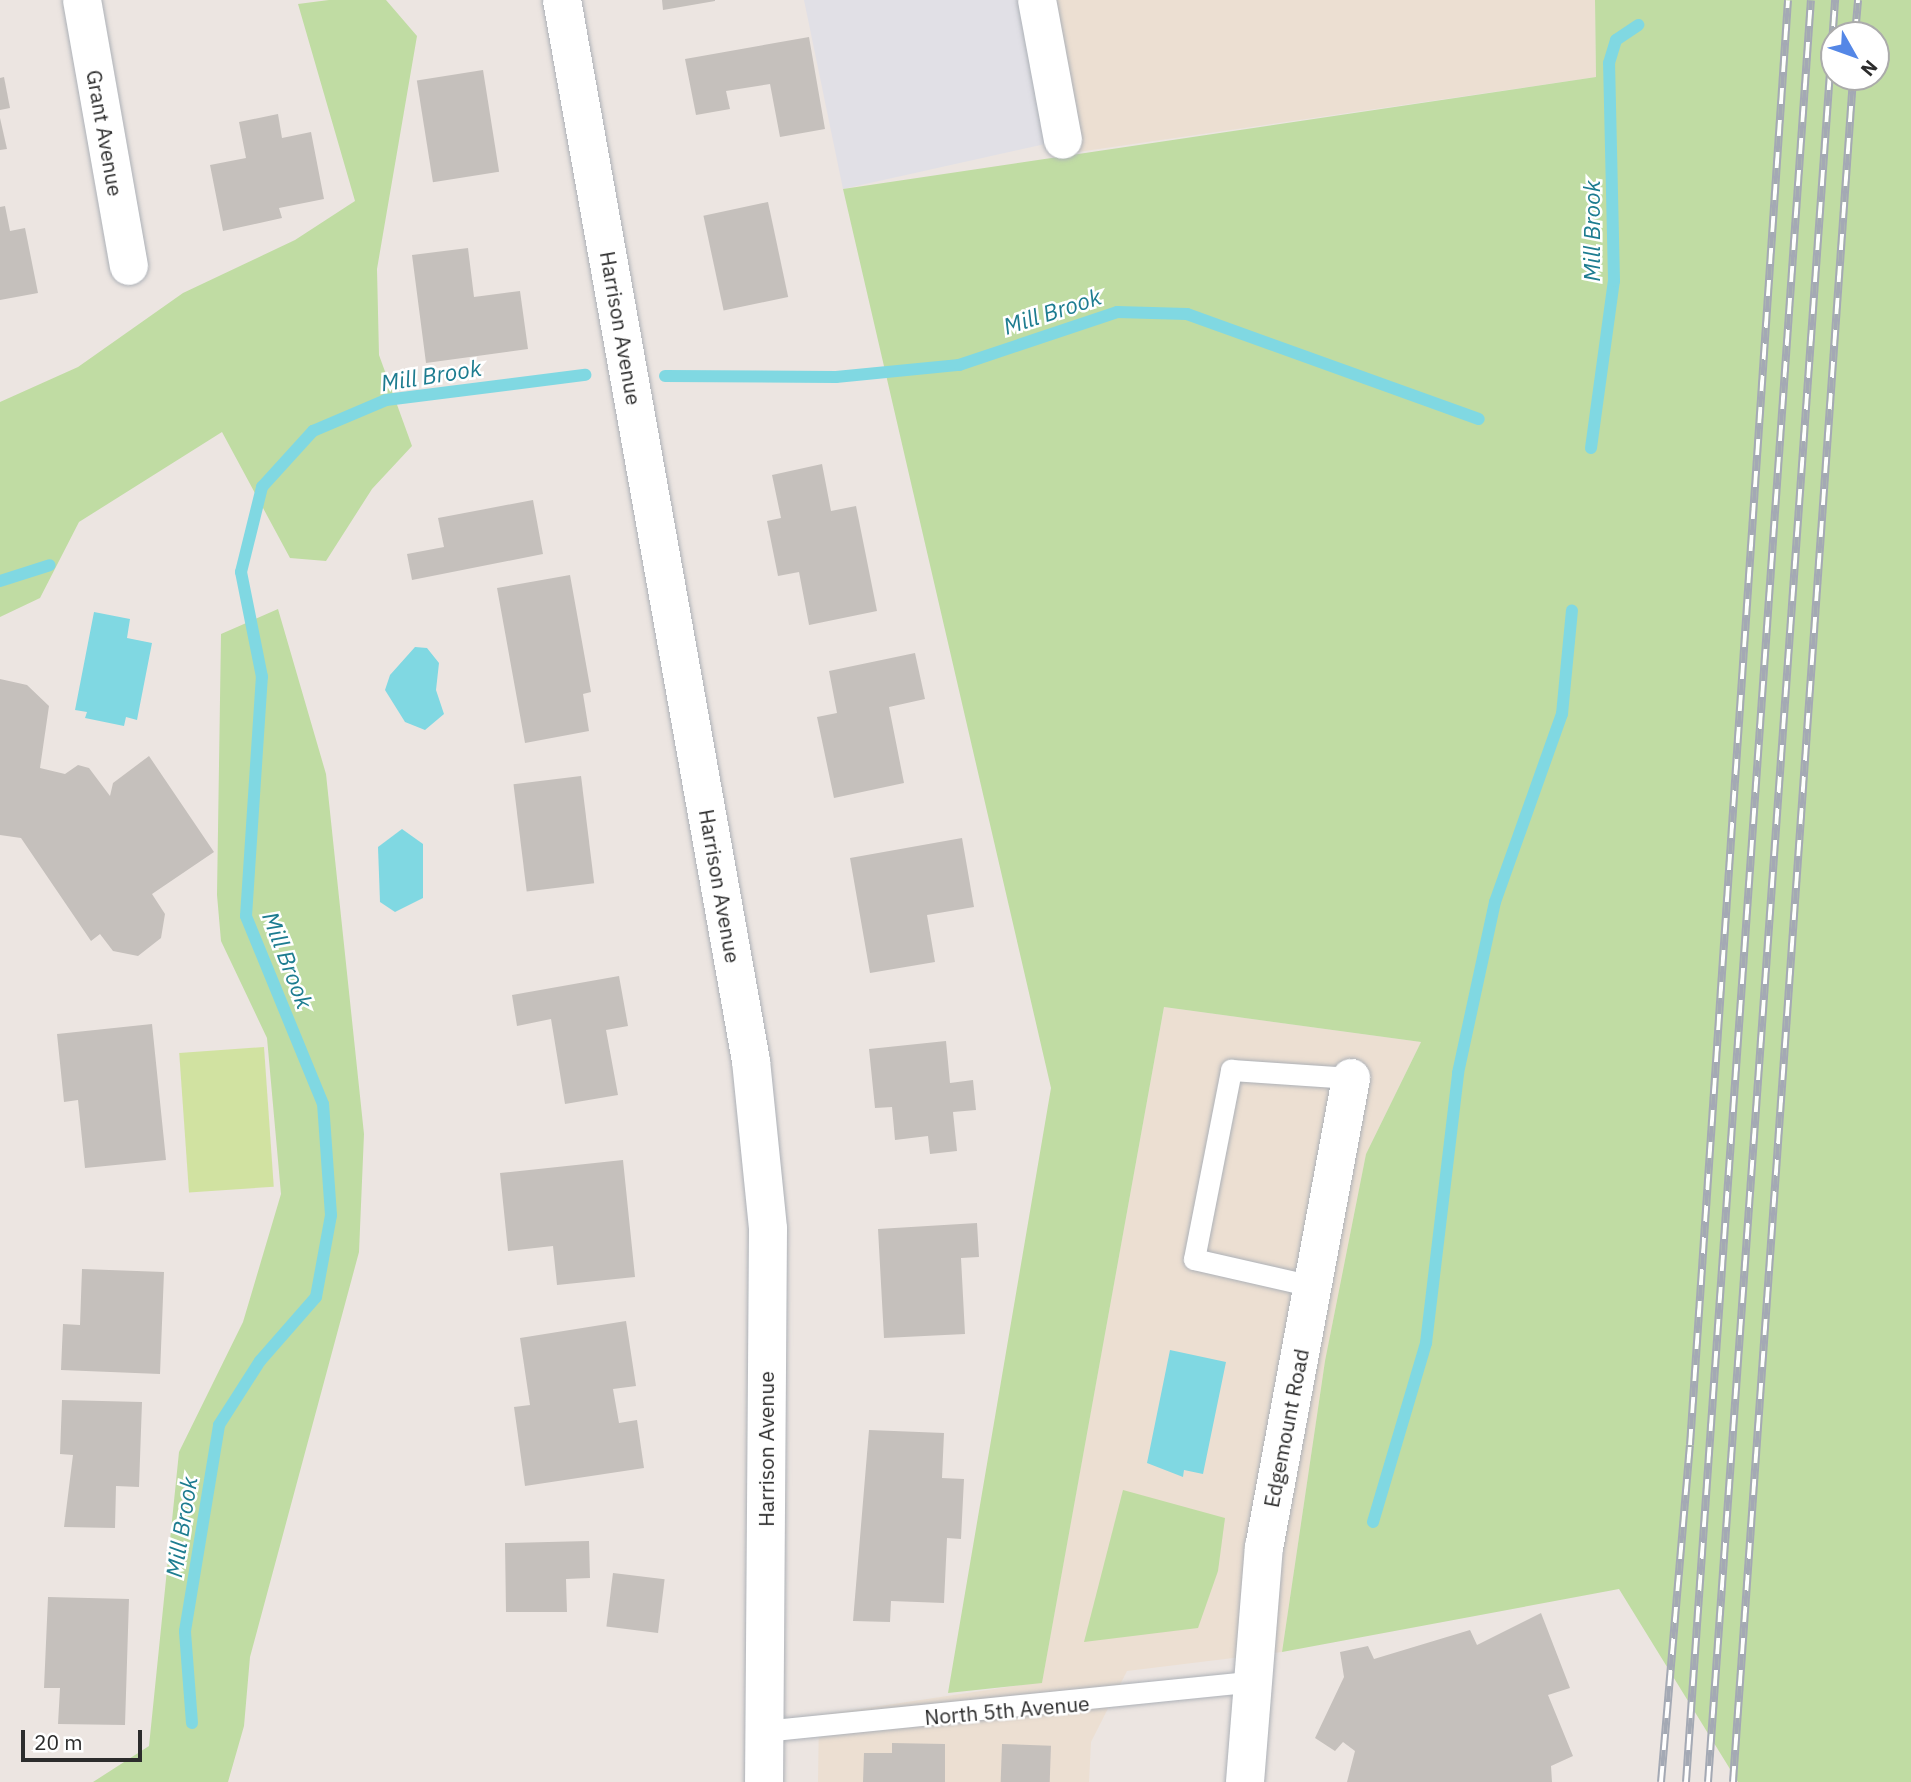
<!DOCTYPE html>
<style>
body{margin:0}
#map{position:relative;width:1911px;height:1782px;overflow:hidden;background:#ece5e1;font-family:"IBM Plex Sans",sans-serif}
div>[style]{position:absolute}
.industrial>*{inset:0;background:#e1e0e6}
.education>*{inset:0;background:#ecdfd2}
.green>*{inset:0;background:#c0dca3}
.pitch>*{inset:0;background:#d1e2a1;transform-origin:0 0}
.water>*{inset:0;background:#80d8e2}
.stream>*{height:12px;margin:-6px;padding:0 6px;transform-origin:6px;border-radius:6px;background:#80d8e2}
.building>*{inset:0;background:#c5c0bc;transform-origin:0 0}
.roads{filter:drop-shadow(0 0 2px #adb1b7) drop-shadow(0 0 2px #adb1b7)}
.service>*{height:21px;margin:-10.5px;padding:0 10.5px;transform-origin:10.5px;border-radius:10.5px;background:#fff}
.minor>*{height:38px;margin:-19px;padding:0 19px;transform-origin:19px;border-radius:19px;background:#fff}
.rail>*{height:8px;margin-top:-4px;transform-origin:0;background:repeating-linear-gradient(90deg,#fff 0 16px,#a4a9b4 0 32px);box-sizing:border-box;border-block:2px solid #a4a9b4}
span{translate:-50% -50%;white-space:nowrap;text-align:center;line-height:1.15;-webkit-text-stroke:5px #fff;paint-order:stroke}
.street-label{font-size:21px;color:#2c2c2c}
.water-label{font-size:23px;color:#1d7c90;font-style:italic}
.north{position:absolute;left:1820px;top:21px;width:70px;height:70px;box-sizing:border-box;background:#fff;border:2px solid #ababab;border-radius:50%;rotate:130deg;font-size:19px;font-weight:700;line-height:28px;text-align:center;color:#2c2c2c}
.north::after{content:'';display:block;margin:auto;width:24px;height:32px;background:#5487e6;clip-path:polygon(50% 0,100% 100%,50% 72%,0 100%)}
.scale{position:absolute;left:21px;top:1730px;width:121px;height:32px;box-sizing:border-box;border:4px solid #2c2c2c;border-top:0;padding-left:9px;font-size:21px;line-height:24px;white-space:nowrap;color:#2c2c2c;-webkit-text-stroke:5px #fff;paint-order:stroke}
</style>
<div id="map">
<div class="industrial">
<div style="clip-path:polygon(804px 0,1037px 0,1063px 140px,843px 189px)"></div>
</div>
<div class="education">
<div style="clip-path:polygon(1037px 0,1595px 0,1596px 77px,1064px 154px)"></div>
<div style="clip-path:polygon(1164px 1007px,1421px 1042px,1366px 1154px,1325px 1361px,1282px 1652px,1127px 1671px,1091px 1742px,1089px 1782px,818px 1782px,819px 1715px,1042px 1682px)"></div>
</div>
<div class="green">
<div style="clip-path:polygon(329px 0,386px 0,417px 36px,377px 269px,379px 355px,412px 446px,372px 489px,326px 561px,290px 558px,222px 432px,79px 522px,40px 598px,0 617px,0 402px,78px 367px,183px 293px,295px 240px,355px 201px,298px 4px)"></div>
<div style="clip-path:polygon(evenodd,1595px 0,1911px 0,1911px 1782px,1738px 1782px,1619px 1589px,1282px 1652px,1325px 1361px,1366px 1154px,1421px 1042px,1164px 1007px,1042px 1683px,948px 1693px,1051px 1088px,843px 189px,1596px 77px,1595px 0,1834px 35px,1876px 35px,1876px 77px,1834px 77px,1834px 35px)"></div>
<div style="clip-path:polygon(278px 609px,326px 774px,364px 1134px,359px 1252px,250px 1657px,244px 1726px,228px 1782px,93px 1782px,149px 1746px,179px 1452px,243px 1322px,281px 1194px,267px 1038px,221px 941px,217px 895px,221px 634px)"></div>
<div style="clip-path:polygon(1123px 1490px,1225px 1518px,1218px 1571px,1198px 1628px,1084px 1642px)"></div>
</div>
<div class="pitch">
<div style="left:264px;top:1047px;width:140px;height:85px;rotate:86deg"></div>
</div>
<div class="water">
<div style="clip-path:polygon(94px 612px,130px 619px,127px 638px,152px 643px,137px 720px,126px 717px,124px 726px,85px 718px,87px 712px,75px 710px)"></div>
<div style="clip-path:polygon(415px 647px,427px 648px,439px 663px,436px 690px,444px 714px,425px 730px,405px 722px,385px 690px,390px 675px)"></div>
<div style="clip-path:polygon(402px 829px,423px 844px,423px 898px,395px 912px,380px 902px,378px 847px)"></div>
<div style="clip-path:polygon(1170px 1350px,1226px 1362px,1203px 1474px,1184px 1470px,1183px 1477px,1147px 1463px)"></div>
</div>
<div class="stream">
<div style="left:665px;top:376px;width:171px;rotate:0.3deg"></div>
<div style="left:836px;top:377px;width:124px;rotate:-5.6deg"></div>
<div style="left:959px;top:365px;width:167px;rotate:-18.5deg"></div>
<div style="left:1117px;top:312px;width:70px;rotate:1.6deg"></div>
<div style="left:1187px;top:314px;width:310px;rotate:19.8deg"></div>
<div style="left:1591px;top:448px;width:169px;rotate:-82.2deg"></div>
<div style="left:1614px;top:281px;width:218px;rotate:-91.3deg"></div>
<div style="left:1609px;top:63px;width:24px;rotate:-73deg"></div>
<div style="left:1616px;top:40px;width:27px;rotate:-34deg"></div>
<div style="left:0;top:581px;width:52px;rotate:-17.7deg"></div>
<div style="left:1373px;top:1522px;width:187px;rotate:-73.5deg"></div>
<div style="left:1426px;top:1343px;width:272px;rotate:-83.2deg"></div>
<div style="left:1458px;top:1073px;width:175px;rotate:-77.8deg"></div>
<div style="left:1495px;top:902px;width:200px;rotate:-70.4deg"></div>
<div style="left:1562px;top:714px;width:104px;rotate:-84.5deg"></div>
<div style="left:192px;top:1723px;width:92px;rotate:-94.4deg"></div>
<div style="left:185px;top:1631px;width:209px;rotate:-80.6deg"></div>
<div style="left:219px;top:1425px;width:76px;rotate:-57.4deg"></div>
<div style="left:260px;top:1361px;width:85px;rotate:-48.8deg"></div>
<div style="left:316px;top:1297px;width:83px;rotate:-79.6deg"></div>
<div style="left:331px;top:1215px;width:111px;rotate:-94.1deg"></div>
<div style="left:323px;top:1104px;width:203px;rotate:-112.3deg"></div>
<div style="left:246px;top:916px;width:240px;rotate:-86.2deg"></div>
<div style="left:262px;top:677px;width:107px;rotate:-101.3deg"></div>
<div style="left:241px;top:572px;width:88px;rotate:-76.1deg"></div>
<div style="left:262px;top:487px;width:76px;rotate:-47.7deg"></div>
<div style="left:313px;top:431px;width:79px;rotate:-23deg"></div>
<div style="left:386px;top:400px;width:201px;rotate:-7.2deg"></div>
</div>
<div class="building">
<div style="clip-path:polygon(662px 0,715px 0,715px 1px,663px 10px)"></div>
<div style="clip-path:polygon(809px 37px,825px 129px,780px 137px,770px 84px,726px 91px,730px 109px,696px 115px,685px 59px)"></div>
<div style="left:483px;top:70px;width:103px;height:67px;rotate:81deg"></div>
<div style="clip-path:polygon(4px 77px,10px 108px,0 110px,0 78px)"></div>
<div style="clip-path:polygon(278px 114px,282px 138px,311px 132px,324px 199px,279px 208px,282px 218px,223px 231px,210px 165px,246px 158px,239px 122px)"></div>
<div style="clip-path:polygon(0 118px,7px 149px,0 150px)"></div>
<div style="left:768px;top:202px;width:97px;height:66px;rotate:78deg"></div>
<div style="clip-path:polygon(5px 206px,10px 231px,25px 228px,38px 293px,0 300px,0 207px)"></div>
<div style="clip-path:polygon(468px 248px,474px 297px,520px 291px,528px 349px,426px 363px,412px 255px)"></div>
<div style="clip-path:polygon(822px 464px,831px 511px,856px 506px,877px 611px,809px 625px,799px 572px,778px 576px,767px 521px,781px 518px,772px 475px)"></div>
<div style="clip-path:polygon(533px 500px,543px 554px,412px 580px,407px 554px,444px 547px,438px 518px)"></div>
<div style="clip-path:polygon(570px 575px,591px 692px,583px 694px,589px 731px,525px 743px,497px 588px)"></div>
<div style="clip-path:polygon(915px 653px,925px 699px,889px 707px,904px 783px,834px 798px,817px 717px,837px 713px,829px 671px)"></div>
<div style="clip-path:polygon(0 679px,27px 685px,49px 706px,40px 768px,65px 774px,78px 765px,89px 768px,110px 796px,113px 783px,149px 756px,214px 852px,152px 894px,165px 914px,161px 938px,138px 956px,113px 951px,100px 934px,91px 941px,21px 838px,0 835px)"></div>
<div style="left:581px;top:776px;width:108px;height:68px;rotate:83deg"></div>
<div style="clip-path:polygon(962px 838px,974px 907px,927px 915px,935px 962px,870px 973px,850px 858px)"></div>
<div style="clip-path:polygon(619px 976px,628px 1026px,606px 1030px,618px 1095px,565px 1104px,551px 1019px,517px 1026px,512px 995px)"></div>
<div style="clip-path:polygon(152px 1024px,166px 1160px,85px 1168px,78px 1100px,64px 1102px,57px 1034px)"></div>
<div style="clip-path:polygon(946px 1041px,950px 1083px,973px 1080px,976px 1110px,953px 1112px,957px 1151px,930px 1154px,928px 1136px,895px 1140px,892px 1107px,875px 1108px,869px 1049px)"></div>
<div style="clip-path:polygon(623px 1160px,635px 1277px,557px 1285px,553px 1246px,508px 1251px,500px 1173px)"></div>
<div style="clip-path:polygon(977px 1223px,979px 1257px,961px 1258px,965px 1334px,884px 1338px,878px 1229px)"></div>
<div style="clip-path:polygon(82px 1269px,164px 1272px,160px 1374px,61px 1370px,63px 1324px,80px 1325px)"></div>
<div style="clip-path:polygon(626px 1321px,636px 1386px,613px 1389px,619px 1423px,637px 1420px,644px 1468px,525px 1486px,514px 1407px,530px 1405px,520px 1338px)"></div>
<div style="clip-path:polygon(62px 1400px,142px 1402px,139px 1487px,116px 1486px,115px 1528px,64px 1527px,73px 1455px,60px 1454px)"></div>
<div style="clip-path:polygon(869px 1430px,944px 1433px,942px 1478px,964px 1479px,961px 1539px,947px 1538px,944px 1603px,891px 1601px,890px 1622px,853px 1621px)"></div>
<div style="clip-path:polygon(589px 1541px,590px 1578px,566px 1579px,567px 1612px,506px 1612px,505px 1543px)"></div>
<div style="left:613px;top:1573px;width:52px;height:54px;rotate:7deg"></div>
<div style="clip-path:polygon(48px 1597px,129px 1599px,125px 1725px,58px 1724px,60px 1688px,44px 1688px)"></div>
<div style="clip-path:polygon(1541px 1613px,1570px 1688px,1548px 1695px,1573px 1756px,1551px 1766px,1552px 1782px,1347px 1782px,1355px 1751px,1343px 1742px,1335px 1751px,1315px 1738px,1344px 1677px,1340px 1652px,1368px 1646px,1374px 1659px,1470px 1630px,1477px 1645px)"></div>
<div style="clip-path:polygon(892px 1743px,945px 1744px,945px 1782px,863px 1782px,864px 1753px,892px 1753px)"></div>
<div style="left:1002px;top:1744px;width:49px;height:38px;rotate:2deg"></div>
</div>
<div class="roads">
<div class="service">
<div style="left:1312px;top:1286px;width:121px;rotate:-167.1deg"></div>
<div style="left:1194px;top:1259px;width:193px;rotate:-78.9deg"></div>
<div style="left:1231px;top:1070px;width:120px;rotate:3.8deg"></div>
<div style="left:764px;top:1731px;width:486px;rotate:-5.8deg"></div>
</div>
<div class="minor">
<div style="left:82px;top:0;width:270px;rotate:80deg"></div>
<div style="left:562px;top:0;width:1078px;rotate:79.9deg"></div>
<div style="left:751px;top:1061px;width:169px;rotate:84.2deg"></div>
<div style="left:768px;top:1229px;width:553px;rotate:90.41deg"></div>
<div style="left:1037px;top:0;width:142px;rotate:79.5deg"></div>
<div style="left:1245px;top:1782px;width:235px;rotate:-85.4deg"></div>
<div style="left:1264px;top:1548px;width:478px;rotate:-79.5deg"></div>
</div>
</div>
<div class="rail">
<div style="left:1855px;top:35px;width:35px;rotate:-85deg"></div>
<div style="left:1661px;top:1782px;width:338px;rotate:-85.1deg"></div>
<div style="left:1690px;top:1445px;width:1448px;rotate:-86.12deg"></div>
<div style="left:1686px;top:1782px;width:1786px;rotate:-85.99deg"></div>
<div style="left:1708px;top:1782px;width:1787px;rotate:-85.92deg"></div>
<div style="left:1733px;top:1782px;width:1709px;rotate:-85.97deg"></div>
</div>
<div class="street-label">
<span style="left:105px;top:133px;rotate:80deg">Grant Avenue</span>
<span style="left:621px;top:328px;rotate:80deg">Harrison Avenue</span>
<span style="left:720px;top:886px;rotate:80deg">Harrison Avenue</span>
<span style="left:1286px;top:1428px;rotate:-79deg">Edgemount Road</span>
<span style="left:766px;top:1449px;rotate:-90deg">Harrison Avenue</span>
<span style="left:1007px;top:1710px;rotate:-5deg">North 5th Avenue</span>
</div>
<div class="water-label">
<span style="left:1591px;top:231px;rotate:-90deg">Mill Brook</span>
<span style="left:1052px;top:311px;rotate:-18deg">Mill Brook</span>
<span style="left:431px;top:375px;rotate:-9deg">Mill Brook</span>
<span style="left:288px;top:960px;rotate:69deg">Mill Brook</span>
<span style="left:181px;top:1527px;rotate:-81deg">Mill Brook</span>
</div>
<div class="north">N</div>
<div class="scale">20 m</div>
</div>
